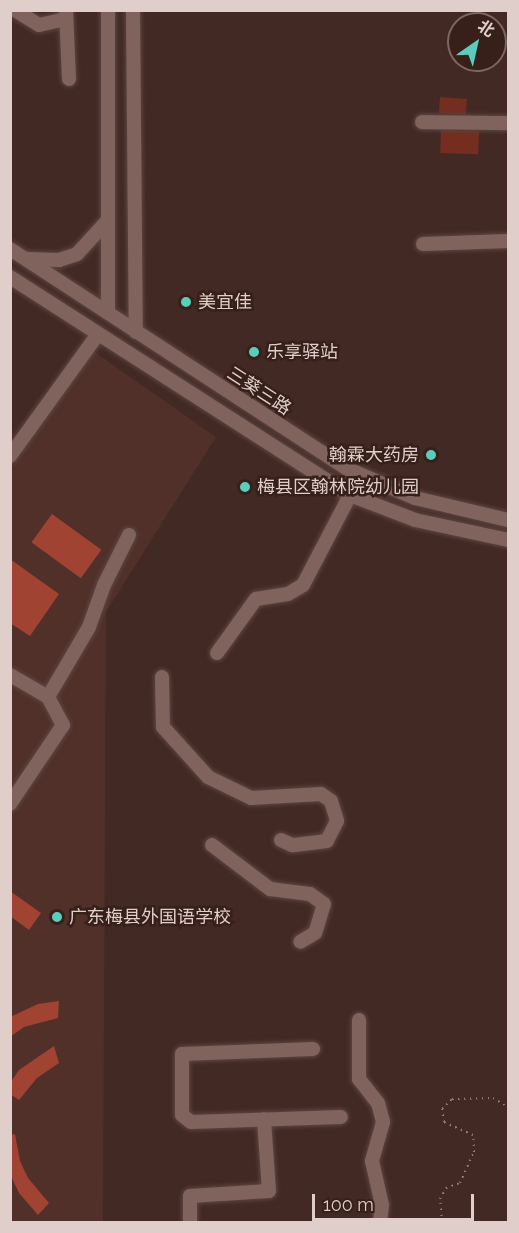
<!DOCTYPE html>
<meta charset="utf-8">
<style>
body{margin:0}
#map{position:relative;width:519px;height:1233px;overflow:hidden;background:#432924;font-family:Raleway,"Noto Sans SC",sans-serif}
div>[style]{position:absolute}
.built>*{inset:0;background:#503029}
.green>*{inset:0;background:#752d20;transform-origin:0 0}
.building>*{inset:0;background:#a04333;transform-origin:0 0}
.path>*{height:2px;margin-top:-1px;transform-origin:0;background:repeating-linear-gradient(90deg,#937d79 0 1.5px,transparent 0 6px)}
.roads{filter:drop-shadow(0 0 2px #5c4642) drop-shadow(0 0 2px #5c4642)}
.minor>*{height:14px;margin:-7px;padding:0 7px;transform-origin:7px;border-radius:7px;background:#81635d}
.dots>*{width:16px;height:16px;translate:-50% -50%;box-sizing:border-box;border:3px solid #38201a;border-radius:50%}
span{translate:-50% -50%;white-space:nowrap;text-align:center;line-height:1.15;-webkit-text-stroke:5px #38201a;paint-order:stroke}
.poi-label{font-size:18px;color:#dfceca}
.left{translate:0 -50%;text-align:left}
.right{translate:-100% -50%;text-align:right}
.street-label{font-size:18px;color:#dfceca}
.frame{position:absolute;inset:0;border:12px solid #dfceca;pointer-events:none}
.north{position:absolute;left:447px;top:12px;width:60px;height:60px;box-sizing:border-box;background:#38201a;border:2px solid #7b6660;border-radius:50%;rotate:34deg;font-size:16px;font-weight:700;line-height:24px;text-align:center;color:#dfceca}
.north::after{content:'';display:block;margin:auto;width:21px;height:27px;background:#5acebd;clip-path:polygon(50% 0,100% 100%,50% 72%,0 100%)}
.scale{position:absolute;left:312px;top:1194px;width:162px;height:27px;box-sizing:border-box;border:3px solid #dfceca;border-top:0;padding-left:8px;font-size:18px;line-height:21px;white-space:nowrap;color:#dfceca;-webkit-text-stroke:4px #38201a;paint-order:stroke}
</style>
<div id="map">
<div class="built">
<div style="clip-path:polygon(83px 344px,216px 437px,106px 612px,103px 1222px,11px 1222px,11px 443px)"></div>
</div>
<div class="green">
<div style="left:440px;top:97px;width:27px;height:16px;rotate:4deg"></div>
<div style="left:441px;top:130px;width:38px;height:23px;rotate:2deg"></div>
</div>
<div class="building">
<div style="left:52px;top:514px;width:61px;height:35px;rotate:36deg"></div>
<div style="clip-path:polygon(10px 559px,59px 594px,30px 636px,10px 623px)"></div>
<div style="clip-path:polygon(10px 891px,41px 913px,29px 930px,10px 916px)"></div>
<div style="clip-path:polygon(59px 1001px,58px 1018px,24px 1027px,10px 1037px,10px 1017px,38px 1004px)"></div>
<div style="clip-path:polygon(54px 1046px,59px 1063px,37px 1078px,19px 1100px,10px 1094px,10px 1083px,19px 1070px)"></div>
<div style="clip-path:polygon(15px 1134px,20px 1161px,28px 1178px,49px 1203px,38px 1215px,19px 1193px,10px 1174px,10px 1135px)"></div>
</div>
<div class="path">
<div style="left:442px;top:1222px;width:23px;rotate:-95deg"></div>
<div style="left:440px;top:1199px;width:13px;rotate:-61deg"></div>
<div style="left:446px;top:1188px;width:15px;rotate:-20deg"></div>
<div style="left:460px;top:1183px;width:34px;rotate:-66deg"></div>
<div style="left:474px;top:1152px;width:17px;rotate:-93deg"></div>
<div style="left:473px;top:1135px;width:32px;rotate:-156deg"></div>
<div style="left:444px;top:1122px;width:13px;rotate:-99deg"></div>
<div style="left:442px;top:1109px;width:14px;rotate:-45deg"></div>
<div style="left:452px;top:1099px;width:41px;rotate:-1.4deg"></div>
<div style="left:493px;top:1098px;width:17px;rotate:31deg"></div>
<div style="left:508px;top:1107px;width:11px;rotate:90deg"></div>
</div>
<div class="roads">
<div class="minor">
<div style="left:15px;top:10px;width:28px;rotate:32deg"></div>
<div style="left:39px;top:25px;width:28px;rotate:-13deg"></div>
<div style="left:66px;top:10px;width:69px;rotate:87.5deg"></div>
<div style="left:133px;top:10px;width:322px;rotate:89.5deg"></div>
<div style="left:422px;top:122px;width:86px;rotate:0.7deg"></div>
<div style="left:423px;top:244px;width:85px;rotate:-2deg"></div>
<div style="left:10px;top:249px;width:403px;rotate:33.1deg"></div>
<div style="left:348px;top:469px;width:73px;rotate:23.4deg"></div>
<div style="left:415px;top:498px;width:96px;rotate:13.3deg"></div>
<div style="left:27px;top:259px;width:32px;rotate:2deg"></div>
<div style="left:59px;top:260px;width:19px;rotate:-18deg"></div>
<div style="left:77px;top:254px;width:46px;rotate:-47.6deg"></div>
<div style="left:10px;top:277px;width:404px;rotate:32.7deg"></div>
<div style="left:350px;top:495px;width:70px;rotate:21deg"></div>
<div style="left:415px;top:520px;width:95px;rotate:12.1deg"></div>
<div style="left:108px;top:313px;width:303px;rotate:-90deg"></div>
<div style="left:10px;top:456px;width:150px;rotate:-54.2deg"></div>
<div style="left:217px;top:653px;width:67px;rotate:-54.2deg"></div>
<div style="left:256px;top:599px;width:32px;rotate:-9deg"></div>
<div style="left:288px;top:594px;width:17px;rotate:-31deg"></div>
<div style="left:303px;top:585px;width:102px;rotate:-62.4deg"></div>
<div style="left:10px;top:675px;width:44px;rotate:30.1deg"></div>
<div style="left:48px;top:697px;width:32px;rotate:62deg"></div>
<div style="left:63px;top:725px;width:95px;rotate:123.9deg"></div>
<div style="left:162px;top:677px;width:50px;rotate:88.9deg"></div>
<div style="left:163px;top:727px;width:67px;rotate:48deg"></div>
<div style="left:208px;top:777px;width:48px;rotate:26deg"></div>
<div style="left:251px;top:798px;width:70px;rotate:-3.3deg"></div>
<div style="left:321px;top:794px;width:12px;rotate:35deg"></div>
<div style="left:331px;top:801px;width:21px;rotate:73deg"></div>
<div style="left:337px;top:821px;width:22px;rotate:117deg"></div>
<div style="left:327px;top:841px;width:35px;rotate:173deg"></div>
<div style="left:292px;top:845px;width:12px;rotate:-156deg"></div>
<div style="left:48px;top:697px;width:81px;rotate:-59.6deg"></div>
<div style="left:89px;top:627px;width:45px;rotate:-70.3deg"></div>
<div style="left:104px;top:585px;width:56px;rotate:-63.4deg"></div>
<div style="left:212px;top:845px;width:73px;rotate:37.2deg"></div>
<div style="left:270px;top:889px;width:40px;rotate:7.1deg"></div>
<div style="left:310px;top:894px;width:17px;rotate:36deg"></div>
<div style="left:324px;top:904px;width:30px;rotate:107deg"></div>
<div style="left:315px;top:933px;width:17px;rotate:149deg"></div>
<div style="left:359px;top:1020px;width:59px;rotate:90deg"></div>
<div style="left:359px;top:1079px;width:31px;rotate:52deg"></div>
<div style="left:378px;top:1103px;width:20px;rotate:75deg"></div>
<div style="left:383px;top:1122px;width:41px;rotate:105.8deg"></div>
<div style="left:372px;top:1161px;width:45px;rotate:77.2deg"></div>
<div style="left:382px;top:1205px;width:17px;rotate:97deg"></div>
<div style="left:313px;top:1049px;width:131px;rotate:177.8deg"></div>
<div style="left:182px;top:1054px;width:61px;rotate:90deg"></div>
<div style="left:182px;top:1115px;width:11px;rotate:38deg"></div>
<div style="left:191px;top:1122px;width:150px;rotate:-1.9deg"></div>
<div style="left:190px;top:1222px;width:26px;rotate:-90deg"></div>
<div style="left:190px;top:1196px;width:79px;rotate:-3.6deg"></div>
<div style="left:269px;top:1191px;width:72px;rotate:-94deg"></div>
</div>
</div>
<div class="dots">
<div style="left:186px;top:302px;background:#5acebd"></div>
<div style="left:254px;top:352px;background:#5acebd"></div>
<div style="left:431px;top:455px;background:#5acebd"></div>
<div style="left:245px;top:487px;background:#5acebd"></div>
<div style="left:57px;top:917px;background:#5acebd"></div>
</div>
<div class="poi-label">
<span class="left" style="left:198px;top:302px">美宜佳</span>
<span class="left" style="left:266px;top:352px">乐享驿站</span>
<span class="right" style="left:419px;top:455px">翰霖大药房</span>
<span class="left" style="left:257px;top:487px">梅县区翰林院幼儿园</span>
<span class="left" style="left:69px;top:917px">广东梅县外国语学校</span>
</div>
<div class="street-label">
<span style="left:259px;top:391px;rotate:33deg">三葵三路</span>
</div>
<div class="frame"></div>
<div class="north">北</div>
<div class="scale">100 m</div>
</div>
